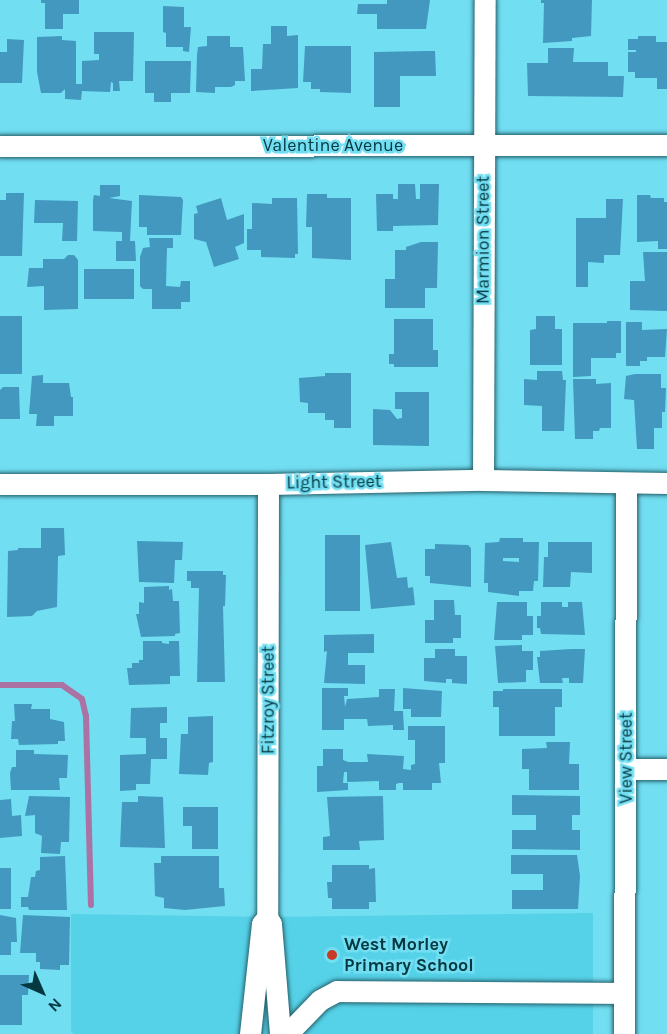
<!DOCTYPE html>
<style>
body{margin:0}
#map{position:relative;width:667px;height:1034px;overflow:hidden;background:#72def2;font-family:Karla,sans-serif}
div>[style]{position:absolute}
.built>*{inset:0;background:#56d2e8}
.stream>*{height:6px;margin:-3px;padding:0 3px;transform-origin:3px;border-radius:3px;background:#ab72a4}
.building>*{inset:0;background:#4398bf;transform-origin:0 0}
.roads{filter:drop-shadow(0 0 2px #26606b) drop-shadow(0 0 2px #26606b)}
.minor>*{height:21px;margin:-10.5px;padding:0 10.5px;transform-origin:10.5px;border-radius:10.5px;background:#fff}
.dots>*{width:16px;height:16px;translate:-50% -50%;box-sizing:border-box;border:3px solid #72def2;border-radius:50%}
span{translate:-50% -50%;white-space:nowrap;text-align:center;line-height:1.15;-webkit-text-stroke:5px #72def2;paint-order:stroke}
.street-label{font-size:18px;color:#053840}
.poi-label{font-size:18px;color:#053840;font-weight:700}
.left{translate:0 -50%;text-align:left}
.north{position:absolute;left:12px;top:962px;width:60px;height:60px;-webkit-text-stroke:4px #72def2;paint-order:stroke;rotate:135deg;font-size:16px;font-weight:700;line-height:24px;text-align:center;color:#053840}
.north::after{content:'';display:block;margin:auto;width:21px;height:27px;background:#053840;clip-path:polygon(50% 0,100% 100%,50% 72%,0 100%)}
</style>
<div id="map">
<div class="built">
<div style="clip-path:polygon(593px 913px,593px 1034px,74px 1034px,71px 1031px,71px 914px,267px 917px)"></div>
</div>
<div class="stream">
<div style="left:0;top:685px;width:62px"></div>
<div style="left:62px;top:685px;width:24px;rotate:35deg"></div>
<div style="left:82px;top:699px;width:17px;rotate:77deg"></div>
<div style="left:86px;top:716px;width:189px;rotate:88.5deg"></div>
</div>
<div class="building">
<div style="clip-path:polygon(41px 0,79px 0,79px 14px,63px 14px,63px 29px,45px 29px,45px 3px,41px 3px)"></div>
<div style="clip-path:polygon(387px 0,430px 0,426px 29px,377px 29px,377px 14px,357px 14px,358px 4px,387px 4px)"></div>
<div style="clip-path:polygon(541px 0,592px 0,591px 36px,572px 38px,572px 41px,543px 43px,544px 3px,541px 3px)"></div>
<div style="clip-path:polygon(163px 6px,184px 7px,184px 27px,191px 27px,189px 52px,183px 51px,183px 47px,166px 47px,166px 33px,163px 32px)"></div>
<div style="clip-path:polygon(271px 26px,287px 26px,287px 36px,298px 35px,298px 88px,251px 91px,251px 69px,262px 69px,263px 44px,271px 44px)"></div>
<div style="clip-path:polygon(94px 32px,134px 32px,133px 81px,119px 81px,120px 91px,113px 91px,113px 83px,111px 82px,110px 92px,82px 91px,81px 100px,65px 99px,65px 89px,61px 93px,41px 93px,37px 72px,37px 37px,62px 36px,62px 40px,76px 41px,76px 84px,82px 84px,82px 61px,99px 60px,99px 54px,94px 54px)"></div>
<div style="clip-path:polygon(207px 36px,230px 36px,230px 47px,243px 47px,245px 81px,235px 81px,235px 85px,231px 87px,215px 87px,215px 93px,196px 92px,197px 55px,198px 47px,207px 46px)"></div>
<div style="clip-path:polygon(638px 36px,656px 36px,656px 42px,667px 42px,667px 89px,657px 89px,657px 78px,635px 78px,635px 72px,628px 72px,628px 52px,636px 52px,636px 50px,628px 50px,628px 39px,638px 39px)"></div>
<div style="clip-path:polygon(7px 39px,24px 40px,22px 83px,0 83px,0 52px,7px 52px)"></div>
<div style="clip-path:polygon(305px 46px,351px 46px,351px 93px,320px 92px,320px 89px,311px 89px,311px 82px,303px 82px)"></div>
<div style="clip-path:polygon(548px 48px,574px 48px,573px 62px,608px 62px,608px 76px,624px 76px,623px 97px,528px 96px,527px 63px,548px 63px)"></div>
<div style="clip-path:polygon(426px 51px,435px 51px,436px 76px,400px 76px,400px 107px,374px 107px,374px 52px)"></div>
<div style="clip-path:polygon(145px 61px,191px 61px,190px 93px,171px 93px,171px 102px,154px 102px,154px 93px,145px 93px)"></div>
<div style="clip-path:polygon(398px 184px,415px 184px,416px 199px,420px 199px,420px 184px,439px 184px,438px 225px,393px 226px,393px 231px,377px 231px,376px 194px,393px 194px,393px 199px,398px 199px)"></div>
<div style="clip-path:polygon(100px 185px,120px 185px,120px 196px,109px 198px,132px 201px,130px 241px,135px 241px,136px 261px,116px 261px,116px 241px,122px 241px,122px 232px,93px 231px,93px 200px,94px 195px,100px 196px)"></div>
<div style="clip-path:polygon(6px 193px,24px 193px,22px 256px,0 256px,0 200px,6px 200px)"></div>
<div style="clip-path:polygon(307px 194px,327px 194px,327px 198px,351px 198px,351px 260px,312px 258px,312px 227px,306px 227px)"></div>
<div style="clip-path:polygon(139px 195px,181px 197px,183px 200px,181px 235px,147px 235px,147px 227px,139px 227px)"></div>
<div style="clip-path:polygon(637px 195px,650px 195px,651px 198px,664px 198px,664px 202px,667px 202px,667px 249px,658px 249px,658px 241px,637px 242px)"></div>
<div style="clip-path:polygon(221px 198px,227px 220px,244px 214px,244px 243px,235px 247px,239px 259px,214px 267px,206px 242px,194px 239px,194px 214px,198px 213px,196px 206px)"></div>
<div style="clip-path:polygon(272px 198px,297px 198px,298px 254px,295px 254px,295px 258px,261px 257px,261px 250px,247px 250px,247px 229px,252px 229px,252px 203px,272px 204px)"></div>
<div style="clip-path:polygon(606px 199px,623px 199px,620px 255px,604px 255px,604px 263px,588px 262px,588px 287px,576px 287px,576px 218px,606px 218px)"></div>
<div style="clip-path:polygon(35px 200px,78px 201px,77px 241px,62px 241px,63px 223px,34px 223px)"></div>
<div style="clip-path:polygon(149px 238px,173px 238px,173px 248px,167px 248px,166px 286px,180px 287px,181px 281px,190px 281px,190px 302px,181px 302px,181px 309px,152px 309px,152px 289px,143px 289px,140px 286px,140px 257px,143px 248px,150px 247px)"></div>
<div style="clip-path:polygon(421px 242px,438px 242px,437px 288px,425px 288px,425px 308px,385px 308px,385px 279px,395px 279px,395px 250px,406px 250px,406px 247px)"></div>
<div style="clip-path:polygon(643px 252px,667px 252px,667px 311px,630px 310px,630px 281px,645px 281px)"></div>
<div style="clip-path:polygon(68px 255px,74px 255px,78px 260px,78px 309px,44px 310px,44px 286px,27px 287px,29px 268px,43px 268px,43px 259px,64px 259px)"></div>
<div style="left:84px;top:269px;width:50px;height:30px"></div>
<div style="left:0;top:316px;width:22px;height:58px"></div>
<div style="clip-path:polygon(536px 316px,555px 316px,555px 329px,562px 329px,562px 365px,530px 365px,530px 330px,536px 329px)"></div>
<div style="clip-path:polygon(394px 319px,433px 319px,433px 350px,438px 350px,438px 367px,394px 367px,394px 364px,389px 364px,389px 354px,394px 354px)"></div>
<div style="clip-path:polygon(607px 321px,621px 321px,621px 353px,616px 353px,616px 358px,591px 358px,591px 376px,573px 377px,573px 323px,607px 323px)"></div>
<div style="clip-path:polygon(626px 322px,642px 322px,642px 330px,667px 329px,665px 357px,647px 357px,647px 361px,640px 361px,640px 366px,626px 366px)"></div>
<div style="clip-path:polygon(537px 371px,562px 371px,563px 380px,566px 380px,564px 431px,542px 431px,542px 406px,524px 405px,524px 379px,537px 380px)"></div>
<div style="clip-path:polygon(325px 373px,351px 373px,351px 428px,334px 428px,334px 420px,325px 420px,325px 413px,308px 413px,308px 403px,300px 402px,299px 378px,325px 376px)"></div>
<div style="clip-path:polygon(635px 374px,661px 374px,661px 388px,666px 388px,665px 412px,662px 412px,662px 428px,654px 428px,654px 449px,637px 449px,634px 400px,624px 399px,626px 376px)"></div>
<div style="clip-path:polygon(43px 375px,43px 383px,69px 383px,71px 397px,73px 397px,73px 416px,54px 416px,54px 426px,36px 426px,37px 414px,29px 414px,32px 376px)"></div>
<div style="clip-path:polygon(573px 379px,596px 379px,596px 384px,611px 383px,611px 428px,600px 428px,599px 431px,593px 431px,593px 439px,575px 439px)"></div>
<div style="clip-path:polygon(3px 387px,19px 387px,20px 419px,0 419px,0 390px)"></div>
<div style="clip-path:polygon(395px 392px,429px 392px,429px 446px,373px 445px,373px 409px,390px 410px,397px 419px,402px 418px,402px 409px,395px 409px)"></div>
<div style="clip-path:polygon(41px 528px,64px 528px,65px 555px,58px 556px,57px 607px,37px 611px,32px 616px,7px 617px,8px 551px,18px 550px,18px 548px,41px 548px)"></div>
<div style="left:325px;top:535px;width:35px;height:76px"></div>
<div style="clip-path:polygon(evenodd,500px 538px,523px 538px,523px 542px,539px 542px,538px 581px,534px 581px,533px 591px,519px 591px,519px 596px,488px 592px,488px 583px,484px 583px,485px 543px,499px 542px,500px 538px,503px 558px,519px 558px,519px 562px,503px 561px,503px 558px)"></div>
<div style="clip-path:polygon(137px 541px,183px 542px,182px 560px,175px 560px,174px 583px,139px 582px)"></div>
<div style="clip-path:polygon(391px 542px,397px 578px,407px 577px,408px 588px,413px 587px,415px 605px,371px 609px,365px 545px)"></div>
<div style="clip-path:polygon(548px 542px,592px 542px,592px 573px,571px 572px,570px 587px,543px 587px,544px 557px,548px 557px)"></div>
<div style="clip-path:polygon(435px 544px,468px 545px,471px 548px,471px 587px,430px 583px,430px 576px,425px 576px,425px 549px,435px 549px)"></div>
<div style="clip-path:polygon(187px 571px,223px 571px,223px 575px,226px 575px,225px 606px,223px 606px,225px 682px,197px 682px,199px 588px,191px 588px,191px 581px,187px 581px)"></div>
<div style="clip-path:polygon(169px 586px,169px 590px,172px 589px,173px 601px,179px 601px,180px 633px,175px 634px,175px 636px,141px 637px,136px 614px,139px 614px,139px 602px,144px 603px,144px 587px)"></div>
<div style="clip-path:polygon(434px 600px,454px 600px,455px 615px,461px 615px,461px 638px,453px 638px,453px 643px,425px 643px,425px 620px,434px 620px)"></div>
<div style="clip-path:polygon(497px 602px,527px 602px,527px 616px,533px 616px,533px 635px,522px 635px,522px 640px,494px 640px)"></div>
<div style="clip-path:polygon(541px 602px,562px 602px,562px 607px,568px 607px,568px 602px,582px 602px,585px 635px,541px 634px,540px 628px,537px 628px,537px 616px,541px 616px)"></div>
<div style="clip-path:polygon(374px 634px,374px 653px,348px 653px,348px 665px,365px 665px,365px 684px,324px 683px,327px 651px,324px 652px,324px 635px)"></div>
<div style="clip-path:polygon(143px 641px,162px 641px,162px 643px,169px 644px,169px 641px,179px 641px,180px 676px,170px 676px,170px 684px,129px 685px,127px 668px,132px 668px,132px 663px,139px 663px,139px 660px,143px 660px)"></div>
<div style="clip-path:polygon(522px 645px,522px 651px,533px 651px,533px 670px,526px 670px,526px 682px,498px 683px,495px 646px)"></div>
<div style="clip-path:polygon(435px 649px,455px 649px,455px 656px,467px 656px,467px 684px,452px 683px,452px 679px,446px 679px,446px 683px,424px 681px,424px 658px,435px 658px)"></div>
<div style="clip-path:polygon(571px 649px,585px 649px,583px 683px,569px 683px,569px 678px,562px 678px,563px 683px,540px 683px,537px 657px,540px 657px,540px 651px)"></div>
<div style="clip-path:polygon(322px 688px,348px 688px,348px 696px,344px 696px,345px 707px,347px 699px,379px 697px,379px 689px,395px 689px,394px 711px,403px 711px,404px 730px,393px 730px,393px 725px,368px 726px,367px 719px,344px 719px,344px 730px,322px 730px)"></div>
<div style="clip-path:polygon(403px 688px,442px 691px,441px 717px,411px 717px,411px 709px,403px 709px)"></div>
<div style="clip-path:polygon(503px 689px,562px 689px,562px 707px,555px 707px,555px 736px,499px 736px,499px 707px,493px 707px,493px 691px,503px 691px)"></div>
<div style="clip-path:polygon(14px 704px,32px 704px,31px 709px,50px 709px,50px 719px,64px 722px,65px 741px,58px 741px,58px 744px,19px 745px,18px 739px,11px 739px,12px 721px,15px 721px)"></div>
<div style="clip-path:polygon(167px 707px,167px 723px,160px 723px,160px 738px,167px 738px,167px 759px,151px 759px,150px 784px,136px 784px,136px 790px,120px 791px,120px 755px,146px 754px,146px 738px,130px 738px,131px 708px)"></div>
<div style="clip-path:polygon(213px 716px,213px 762px,209px 763px,208px 775px,179px 774px,181px 734px,188px 734px,188px 717px)"></div>
<div style="clip-path:polygon(408px 726px,445px 726px,445px 763px,439px 763px,441px 783px,432px 783px,432px 790px,403px 790px,403px 783px,399px 783px,396px 784px,396px 790px,379px 790px,379px 781px,347px 782px,347px 772px,344px 772px,343px 783px,348px 783px,348px 790px,317px 792px,317px 766px,323px 766px,323px 749px,343px 749px,343px 760px,348px 762px,368px 762px,367px 754px,404px 756px,403px 769px,411px 770px,411px 765px,415px 764px,415px 740px,408px 740px)"></div>
<div style="clip-path:polygon(546px 742px,570px 742px,569px 764px,579px 764px,579px 790px,529px 790px,529px 769px,522px 769px,522px 749px,547px 748px)"></div>
<div style="clip-path:polygon(16px 750px,34px 750px,34px 754px,68px 755px,67px 778px,59px 778px,60px 790px,11px 790px,10px 773px,12px 767px,16px 767px)"></div>
<div style="clip-path:polygon(512px 795px,580px 796px,580px 815px,572px 815px,572px 830px,580px 830px,580px 850px,512px 849px,512px 830px,536px 830px,536px 815px,512px 815px)"></div>
<div style="clip-path:polygon(29px 796px,70px 797px,69px 842px,61px 842px,60px 854px,41px 853px,42px 836px,35px 833px,35px 815px,25px 816px)"></div>
<div style="clip-path:polygon(138px 796px,163px 797px,165px 848px,120px 847px,122px 802px,138px 802px)"></div>
<div style="clip-path:polygon(383px 796px,384px 840px,359px 841px,360px 850px,323px 850px,323px 837px,330px 836px,327px 797px)"></div>
<div style="clip-path:polygon(11px 799px,12px 816px,21px 815px,22px 836px,0 838px,0 800px)"></div>
<div style="clip-path:polygon(183px 807px,218px 807px,218px 849px,192px 849px,192px 826px,183px 826px)"></div>
<div style="clip-path:polygon(511px 855px,577px 855px,580px 876px,578px 909px,512px 909px,512px 890px,543px 890px,543px 874px,511px 874px)"></div>
<div style="clip-path:polygon(65px 856px,67px 910px,29px 910px,28px 907px,21px 907px,21px 897px,28px 897px,31px 877px,35px 877px,36px 871px,40px 870px,40px 857px)"></div>
<div style="clip-path:polygon(161px 856px,219px 856px,219px 888px,224px 888px,225px 906px,185px 910px,164px 908px,164px 898px,155px 896px,154px 863px,161px 863px)"></div>
<div style="clip-path:polygon(332px 865px,369px 865px,369px 869px,375px 868px,376px 902px,369px 902px,369px 909px,332px 909px,332px 898px,328px 898px,327px 882px,332px 882px)"></div>
<div style="left:0;top:868px;width:11px;height:41px"></div>
<div style="clip-path:polygon(0 915px,16px 918px,17px 942px,11px 942px,11px 955px,0 955px)"></div>
<div style="clip-path:polygon(23px 915px,70px 917px,69px 965px,60px 965px,60px 970px,40px 969px,40px 962px,36px 962px,36px 953px,20px 953px)"></div>
<div style="clip-path:polygon(0 975px,29px 975px,28px 995px,22px 995px,22px 1025px,0 1025px)"></div>
</div>
<div class="roads">
<div class="minor">
<div style="left:0;top:146px;width:667px;rotate:-0.09deg"></div>
<div style="left:483px;top:480px;width:480px;rotate:-89.8deg"></div>
<div style="left:0;top:484px;width:268px"></div>
<div style="left:268px;top:484px;width:215px;rotate:-1.1deg"></div>
<div style="left:483px;top:480px;width:184px;rotate:0.9deg"></div>
<div style="left:268px;top:484px;width:433px;rotate:90.1deg"></div>
<div style="left:267px;top:917px;width:8px;rotate:60deg"></div>
<div style="left:271px;top:924px;width:110px;rotate:85.3deg"></div>
<div style="left:626px;top:769px;width:41px"></div>
<div style="left:250px;top:1034px;width:111px;rotate:-83.8deg"></div>
<div style="left:262px;top:924px;width:5px;rotate:-53deg"></div>
<div style="left:287px;top:1034px;width:47px;rotate:-45.9deg"></div>
<div style="left:320px;top:1000px;width:19px;rotate:-28deg"></div>
<div style="left:337px;top:991px;width:287px;rotate:0.4deg"></div>
<div style="left:624px;top:1034px;width:551px;rotate:-89.79deg"></div>
</div>
</div>
<div class="dots">
<div style="left:332px;top:955px;background:#c63a26"></div>
</div>
<div class="street-label">
<span style="left:333px;top:145px">Valentine Avenue</span>
<span style="left:483px;top:240px;rotate:-90deg">Marmion Street</span>
<span style="left:334px;top:482px;rotate:-1deg">Light Street</span>
<span style="left:268px;top:700px;rotate:-90deg">Fitzroy Street</span>
<span style="left:626px;top:758px;rotate:-90deg">View Street</span>
</div>
<div class="poi-label">
<span class="left" style="left:344px;top:955px">West Morley<br>Primary School</span>
</div>
<div class="north">N</div>
</div>
